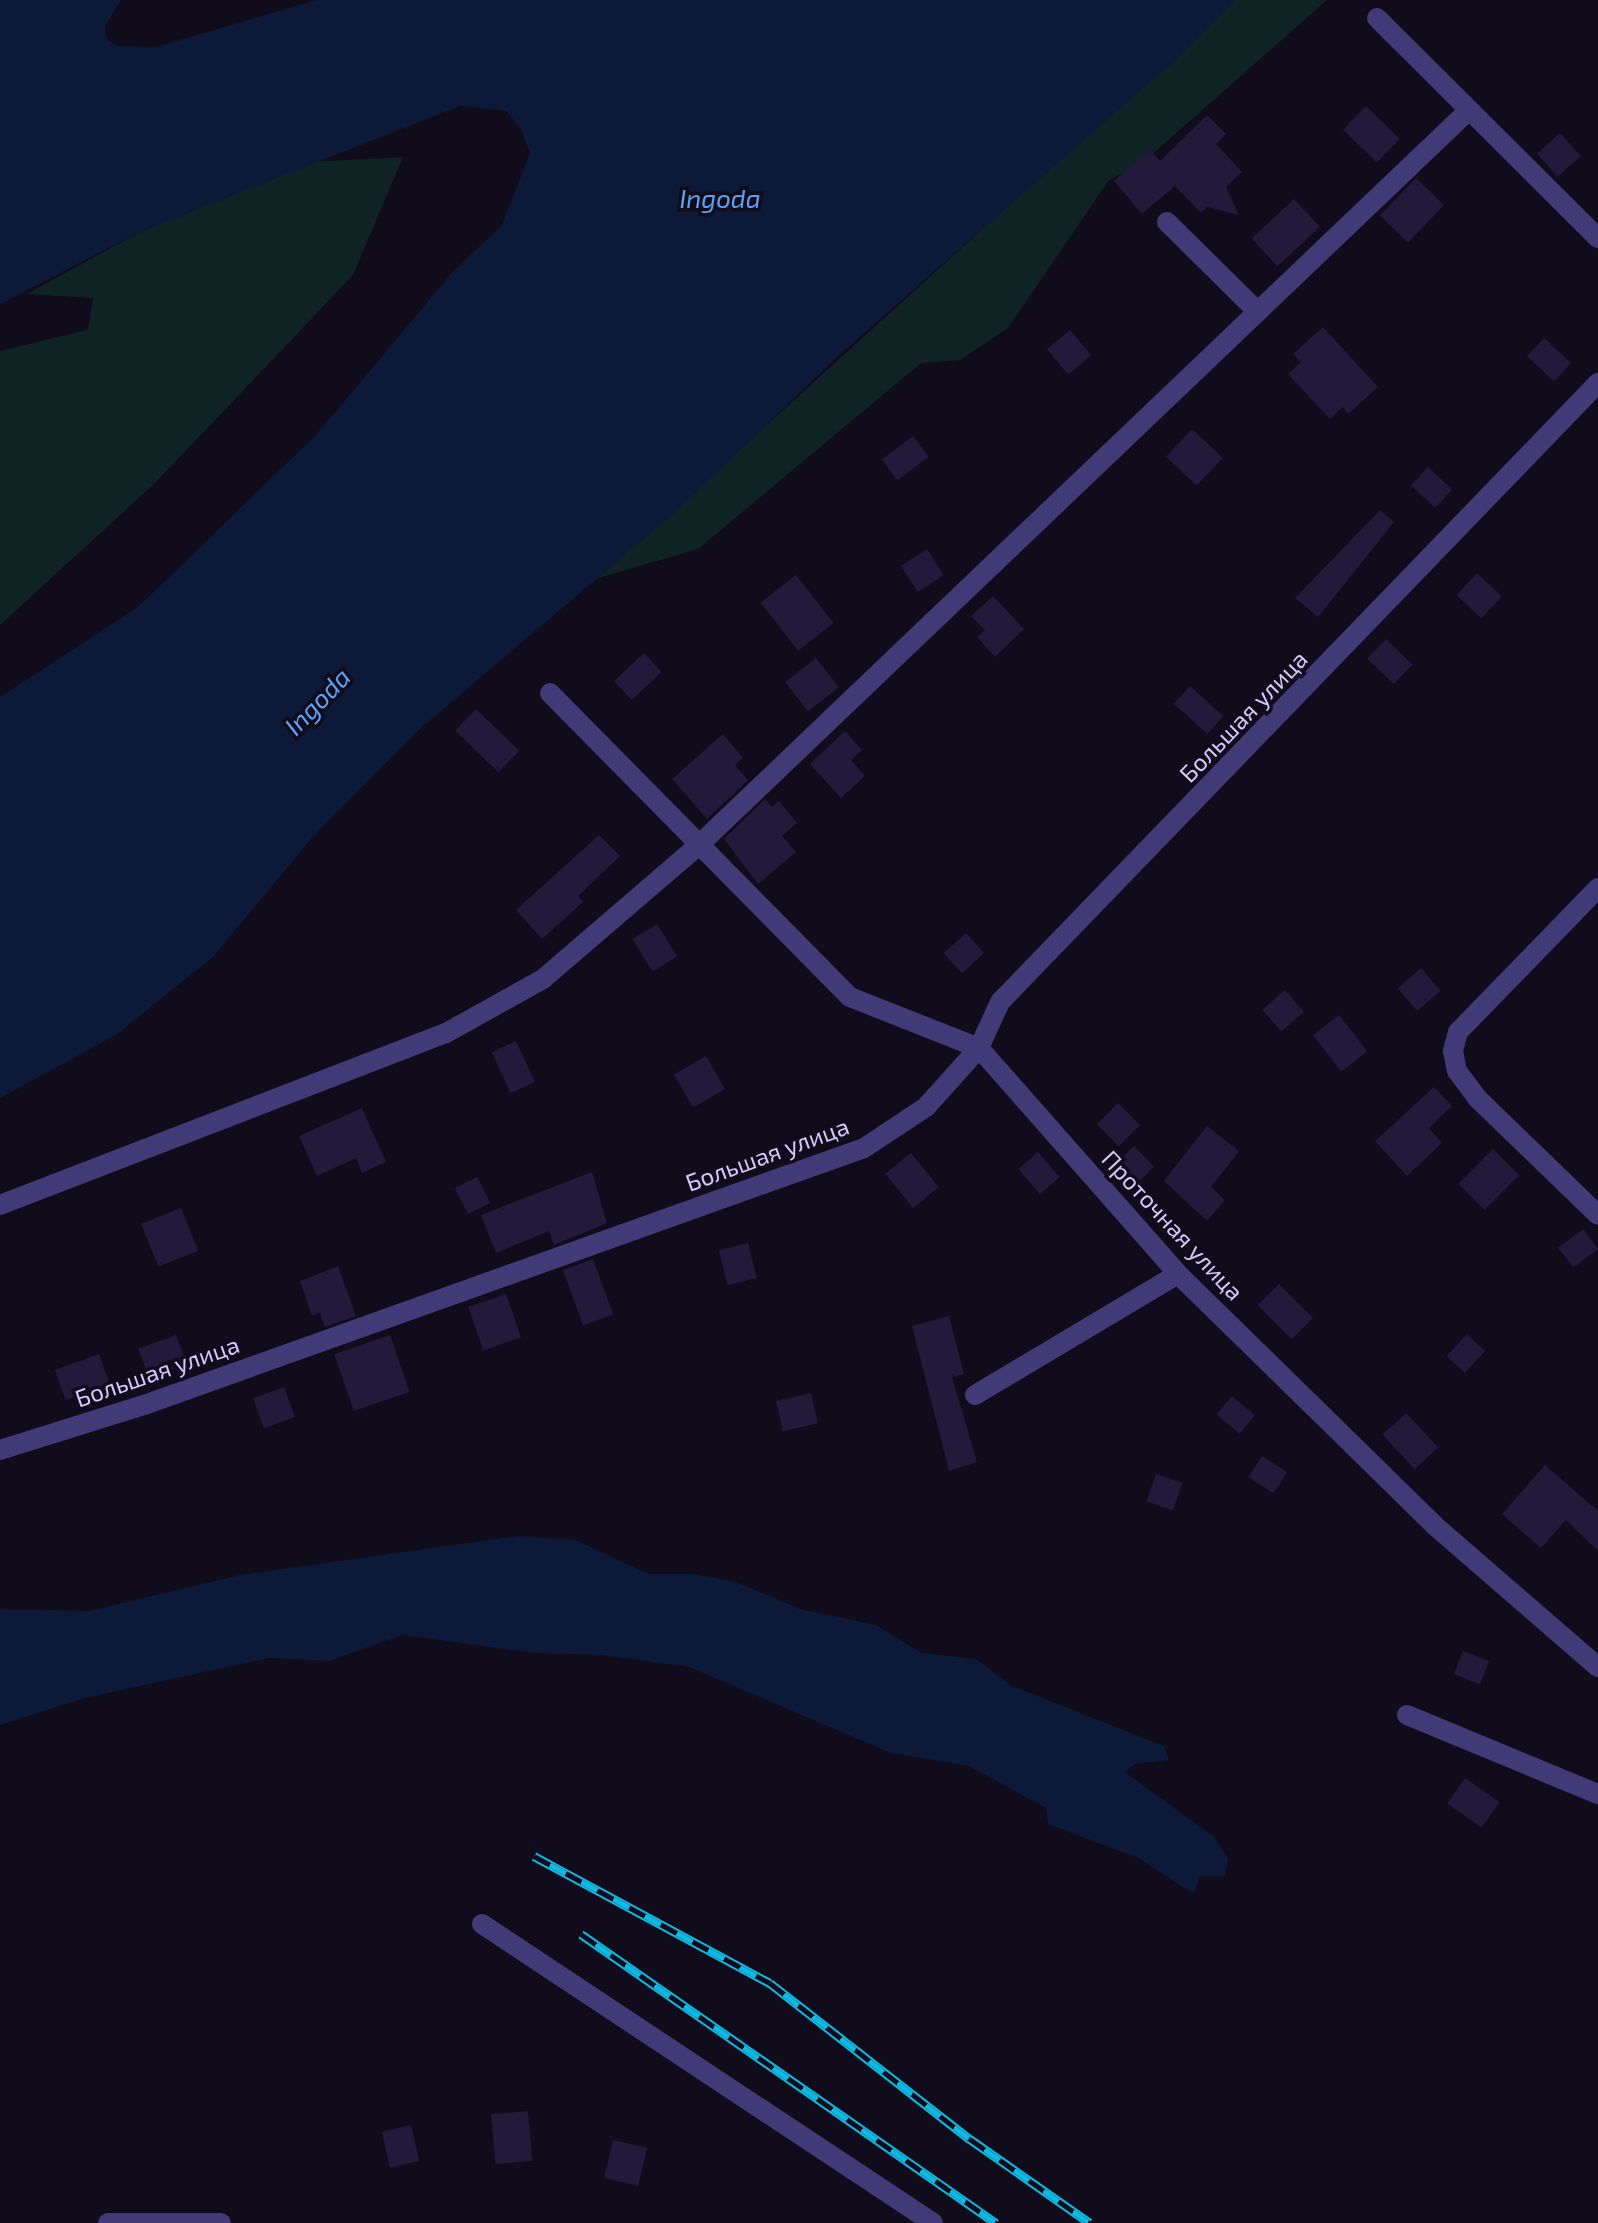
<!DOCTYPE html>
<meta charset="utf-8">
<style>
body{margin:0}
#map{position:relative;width:1598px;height:2223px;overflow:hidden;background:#100c1b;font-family:"Exo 2",sans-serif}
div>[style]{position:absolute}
.green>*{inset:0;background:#0f2324}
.water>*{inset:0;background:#0d1938}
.building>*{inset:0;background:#23193a;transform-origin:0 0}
.minor>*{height:20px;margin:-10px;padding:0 10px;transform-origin:10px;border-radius:10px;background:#423a77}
.rail>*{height:9px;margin-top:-4.5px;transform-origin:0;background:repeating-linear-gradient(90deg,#100c1b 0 18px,#0eb9e2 0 36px);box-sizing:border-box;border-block:2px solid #0eb9e2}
span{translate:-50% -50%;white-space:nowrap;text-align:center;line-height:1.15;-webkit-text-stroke:7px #100c1b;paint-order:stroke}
.street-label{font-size:24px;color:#d3c9fc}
.water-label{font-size:26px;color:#5da0f5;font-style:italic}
</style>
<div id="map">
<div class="green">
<div style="clip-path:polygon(1235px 0,1327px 0,1141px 164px,1109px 180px,1008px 328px,960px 360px,921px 363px,698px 549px,598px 578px)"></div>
<div style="clip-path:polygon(403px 157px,353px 275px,155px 483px,0 625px,0 351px,88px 330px,93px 298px,27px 294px,140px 232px,309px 162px)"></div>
</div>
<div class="water">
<div style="clip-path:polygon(0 0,121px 0,105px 26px,107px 40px,119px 46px,156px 47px,316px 0,1235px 0,1172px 63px,839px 355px,680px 508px,421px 728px,311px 839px,214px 956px,116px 1035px,0 1098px,0 697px,138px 607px,315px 436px,451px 274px,502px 225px,530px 153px,521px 129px,506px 111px,460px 106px,140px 232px,0 304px)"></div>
<div style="clip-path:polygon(518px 1536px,576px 1540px,648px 1574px,693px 1574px,736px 1582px,800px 1609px,876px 1625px,922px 1653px,976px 1659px,1012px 1686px,1164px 1746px,1169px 1760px,1135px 1764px,1125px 1772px,1214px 1837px,1228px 1859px,1225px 1876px,1200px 1876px,1194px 1894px,1138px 1858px,1048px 1824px,1046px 1808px,969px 1766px,891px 1753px,689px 1667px,602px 1655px,534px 1653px,402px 1635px,329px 1661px,269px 1658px,85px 1698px,0 1725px,0 1609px,89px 1611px,240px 1575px)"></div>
</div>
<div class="building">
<div style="left:1366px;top:106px;width:47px;height:33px;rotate:44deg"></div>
<div style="clip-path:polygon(1207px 115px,1226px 134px,1216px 144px,1242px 172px,1226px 187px,1239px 215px,1207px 207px,1201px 213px,1175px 186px,1142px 214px,1114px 181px,1150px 150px,1160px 161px)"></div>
<div style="left:1560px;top:133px;width:31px;height:31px;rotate:48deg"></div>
<div style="left:1416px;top:178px;width:39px;height:52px;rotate:44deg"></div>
<div style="left:1294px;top:199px;width:38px;height:58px;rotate:47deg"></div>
<div style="clip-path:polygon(1323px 327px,1378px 387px,1348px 414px,1343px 407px,1330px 419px,1288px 374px,1301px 362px,1293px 354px)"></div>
<div style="left:1070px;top:330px;width:33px;height:30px;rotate:50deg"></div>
<div style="left:1544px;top:338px;width:37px;height:25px;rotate:43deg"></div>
<div style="left:1192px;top:429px;width:42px;height:38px;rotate:43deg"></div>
<div style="left:913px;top:436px;width:26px;height:39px;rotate:53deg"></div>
<div style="left:1428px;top:467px;width:33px;height:25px;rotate:43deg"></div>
<div style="clip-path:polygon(1380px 510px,1394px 522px,1318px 617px,1295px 598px)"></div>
<div style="left:927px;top:549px;width:31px;height:31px;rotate:57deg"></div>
<div style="left:1477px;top:573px;width:34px;height:30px;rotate:43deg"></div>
<div style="left:796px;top:575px;width:61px;height:45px;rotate:52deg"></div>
<div style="clip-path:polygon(993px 596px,1024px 629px,995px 657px,977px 637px,985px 630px,971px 616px)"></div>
<div style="left:1386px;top:639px;width:37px;height:27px;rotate:44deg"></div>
<div style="left:644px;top:653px;width:26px;height:41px;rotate:47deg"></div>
<div style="left:816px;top:658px;width:37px;height:39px;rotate:52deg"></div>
<div style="left:1190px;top:686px;width:45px;height:24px;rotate:42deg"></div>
<div style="left:476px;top:709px;width:60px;height:30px;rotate:44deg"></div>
<div style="clip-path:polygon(845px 731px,862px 750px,851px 760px,865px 776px,841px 798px,810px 764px)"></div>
<div style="clip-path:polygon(723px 734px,743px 758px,735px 765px,748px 780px,707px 819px,672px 779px)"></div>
<div style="clip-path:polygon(765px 799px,772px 807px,779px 801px,797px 823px,782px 836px,796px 852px,758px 884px,724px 839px)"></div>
<div style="clip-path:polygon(599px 835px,620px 856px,578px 896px,583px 902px,542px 939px,516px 910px)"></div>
<div style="left:657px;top:924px;width:38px;height:29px;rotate:58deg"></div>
<div style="left:966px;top:933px;width:27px;height:30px;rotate:48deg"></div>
<div style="left:1421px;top:968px;width:30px;height:31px;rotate:49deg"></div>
<div style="left:1285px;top:990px;width:29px;height:30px;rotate:49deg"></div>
<div style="left:1339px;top:1015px;width:46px;height:33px;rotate:52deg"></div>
<div style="left:516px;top:1041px;width:45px;height:27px;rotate:65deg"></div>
<div style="left:706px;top:1056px;width:38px;height:37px;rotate:60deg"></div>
<div style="clip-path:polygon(1434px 1087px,1452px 1106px,1429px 1128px,1442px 1143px,1407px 1176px,1375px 1141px)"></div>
<div style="left:1118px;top:1103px;width:31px;height:30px;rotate:45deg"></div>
<div style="clip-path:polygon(362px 1108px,386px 1162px,362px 1173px,356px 1158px,317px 1176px,299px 1136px)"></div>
<div style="clip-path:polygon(1207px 1126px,1239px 1151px,1211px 1187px,1225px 1200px,1207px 1221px,1164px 1181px)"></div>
<div style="left:1134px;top:1146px;width:29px;height:33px;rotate:46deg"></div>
<div style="left:1493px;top:1149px;width:37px;height:49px;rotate:45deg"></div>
<div style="left:1038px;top:1152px;width:33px;height:26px;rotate:49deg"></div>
<div style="left:911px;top:1153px;width:44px;height:33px;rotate:51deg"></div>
<div style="clip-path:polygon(592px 1172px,607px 1223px,554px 1245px,549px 1231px,496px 1253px,481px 1215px)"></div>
<div style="left:477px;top:1177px;width:29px;height:25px;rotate:63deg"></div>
<div style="left:181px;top:1208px;width:46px;height:43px;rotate:68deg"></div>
<div style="left:1583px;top:1229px;width:25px;height:31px;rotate:53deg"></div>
<div style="left:748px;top:1243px;width:36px;height:30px;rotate:76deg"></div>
<div style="left:593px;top:1259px;width:59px;height:32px;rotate:70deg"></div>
<div style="clip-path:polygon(338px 1266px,356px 1316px,325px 1327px,320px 1313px,312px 1316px,300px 1281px)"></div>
<div style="left:1279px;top:1284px;width:48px;height:30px;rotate:45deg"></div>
<div style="left:506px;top:1294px;width:46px;height:40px;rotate:71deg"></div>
<div style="clip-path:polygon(949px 1316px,964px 1374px,952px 1377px,977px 1462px,949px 1471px,912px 1326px)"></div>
<div style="left:1467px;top:1334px;width:25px;height:30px;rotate:43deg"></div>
<div style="left:176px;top:1335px;width:32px;height:40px;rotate:70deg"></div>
<div style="left:390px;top:1335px;width:60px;height:59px;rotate:71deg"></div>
<div style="left:99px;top:1354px;width:32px;height:47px;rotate:70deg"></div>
<div style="left:284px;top:1387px;width:32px;height:33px;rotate:70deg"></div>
<div style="left:811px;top:1393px;width:31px;height:36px;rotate:77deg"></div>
<div style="left:1232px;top:1396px;width:30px;height:24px;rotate:40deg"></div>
<div style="left:1406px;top:1413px;width:47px;height:32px;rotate:47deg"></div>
<div style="left:1262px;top:1456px;width:30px;height:25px;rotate:33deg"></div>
<div style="clip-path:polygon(1545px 1465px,1598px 1511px,1598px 1551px,1566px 1520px,1541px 1548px,1502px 1514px)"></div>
<div style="left:1156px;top:1474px;width:28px;height:29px;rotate:19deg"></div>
<div style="left:1463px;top:1651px;width:28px;height:25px;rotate:21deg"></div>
<div style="left:1465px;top:1778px;width:42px;height:31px;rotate:35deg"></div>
<div style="left:528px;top:2111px;width:50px;height:37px;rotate:85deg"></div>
<div style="left:411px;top:2125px;width:37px;height:30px;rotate:77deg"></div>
<div style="left:613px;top:2140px;width:35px;height:39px;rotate:13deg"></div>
</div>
<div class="minor">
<div style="left:1377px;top:18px;width:312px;rotate:44.9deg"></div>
<div style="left:1167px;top:222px;width:127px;rotate:44.7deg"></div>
<div style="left:550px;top:693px;width:427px;rotate:45.4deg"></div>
<div style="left:850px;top:997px;width:139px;rotate:21.6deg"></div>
<div style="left:979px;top:1048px;width:301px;rotate:48.6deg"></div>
<div style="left:1178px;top:1274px;width:359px;rotate:44.4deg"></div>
<div style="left:1434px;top:1525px;width:217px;rotate:40.9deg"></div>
<div style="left:1598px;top:888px;width:201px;rotate:134.2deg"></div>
<div style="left:1458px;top:1032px;width:20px;rotate:105deg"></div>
<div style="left:1453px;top:1051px;width:20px;rotate:79deg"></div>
<div style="left:1457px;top:1071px;width:34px;rotate:53deg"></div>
<div style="left:1477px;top:1098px;width:168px;rotate:44deg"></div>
<div style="left:0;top:1205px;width:478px;rotate:-21.1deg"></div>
<div style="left:446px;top:1033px;width:111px;rotate:-29.1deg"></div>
<div style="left:543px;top:979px;width:210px;rotate:-40.7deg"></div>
<div style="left:702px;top:842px;width:1059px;rotate:-43.66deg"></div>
<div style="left:975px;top:1395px;width:236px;rotate:-30.8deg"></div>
<div style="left:0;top:1450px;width:151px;rotate:-17.4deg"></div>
<div style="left:144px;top:1405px;width:764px;rotate:-19.64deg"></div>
<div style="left:864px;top:1148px;width:74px;rotate:-33.5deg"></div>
<div style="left:926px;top:1107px;width:79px;rotate:-48.1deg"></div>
<div style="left:979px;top:1048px;width:51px;rotate:-65.5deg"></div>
<div style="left:1000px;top:1002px;width:861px;rotate:-45.99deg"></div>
<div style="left:1407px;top:1715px;width:207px;rotate:22.5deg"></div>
<div style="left:482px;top:1924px;width:541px;rotate:33.54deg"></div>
<div style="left:108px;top:2223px;width:113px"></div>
</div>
<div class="rail">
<div style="left:534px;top:1856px;width:268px;rotate:28.3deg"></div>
<div style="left:770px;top:1983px;width:254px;rotate:38deg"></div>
<div style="left:970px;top:2139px;width:146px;rotate:35deg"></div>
<div style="left:581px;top:1934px;width:506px;rotate:34.85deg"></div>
</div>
<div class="street-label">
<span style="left:1243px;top:716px;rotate:-46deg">Большая улица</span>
<span style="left:767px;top:1154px;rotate:-20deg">Большая улица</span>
<span style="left:1173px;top:1225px;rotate:47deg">Проточная улица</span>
<span style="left:157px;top:1371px;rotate:-19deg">Большая улица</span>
</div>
<div class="water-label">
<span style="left:720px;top:198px">Ingoda</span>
<span style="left:317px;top:701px;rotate:-46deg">Ingoda</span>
</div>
</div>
